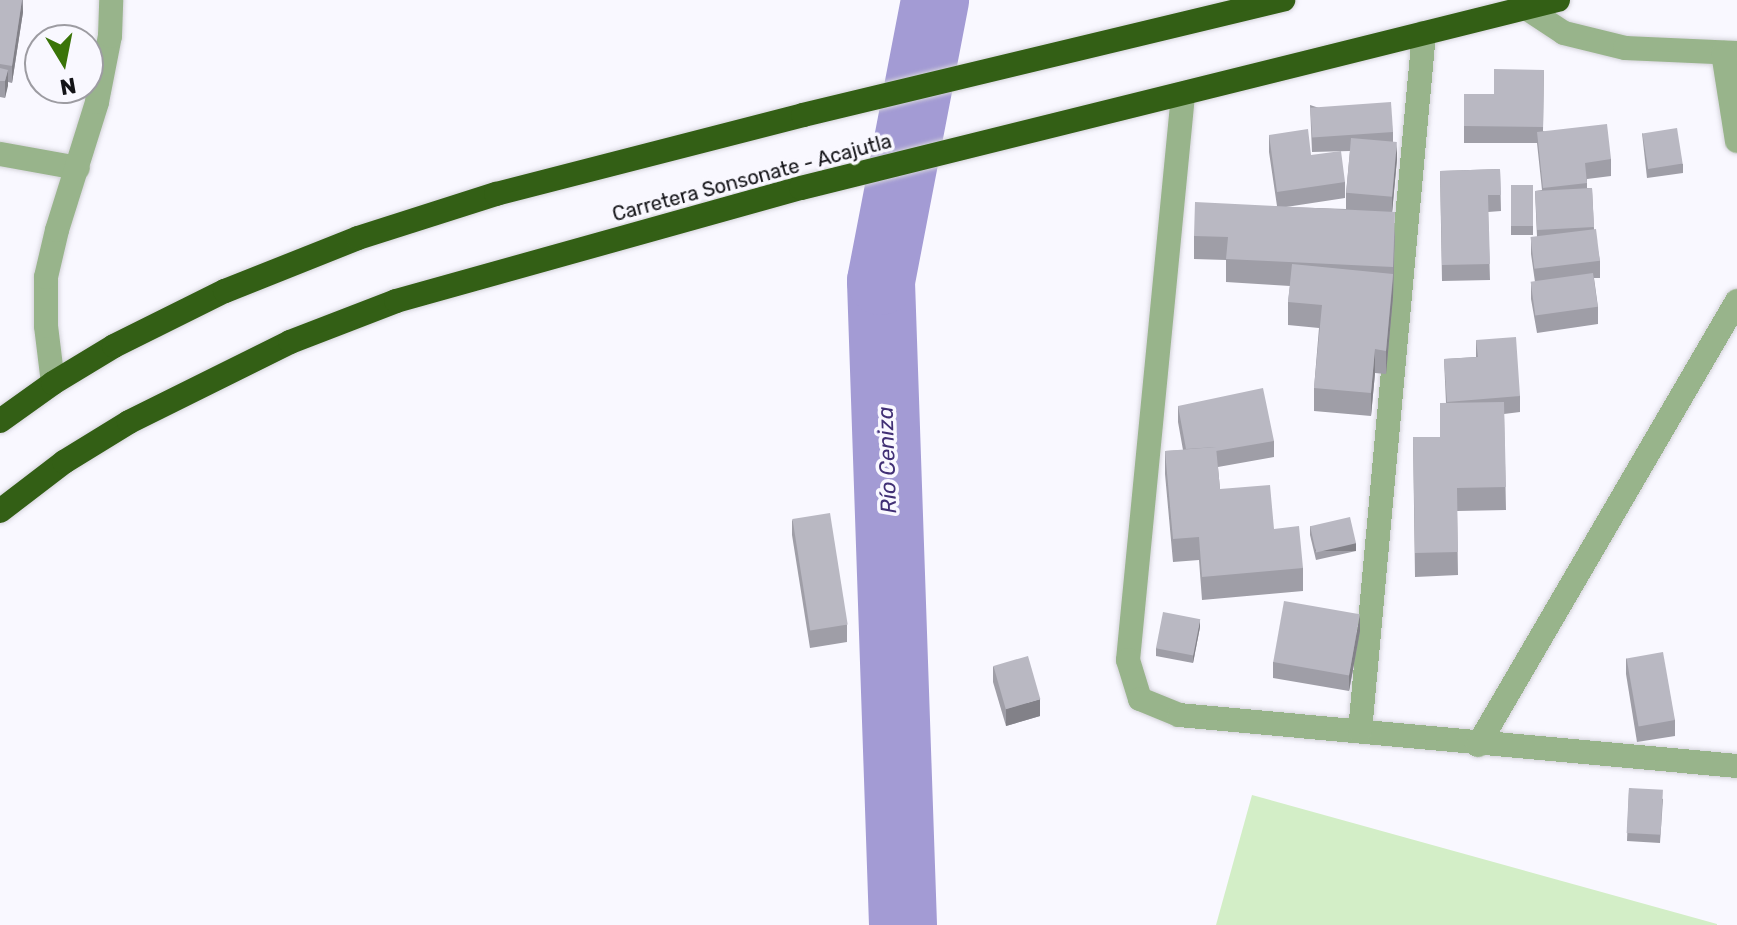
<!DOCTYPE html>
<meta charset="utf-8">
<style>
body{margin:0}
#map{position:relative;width:1737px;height:925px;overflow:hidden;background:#f9f8ff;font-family:Rubik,sans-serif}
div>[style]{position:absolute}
.green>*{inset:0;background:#d3eec7}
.river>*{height:68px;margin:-34px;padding:0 34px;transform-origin:34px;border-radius:34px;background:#a39bd4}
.roads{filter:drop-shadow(0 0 2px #d4d3da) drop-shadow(0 0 2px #d4d3da)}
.minor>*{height:24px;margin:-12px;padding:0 12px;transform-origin:12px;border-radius:12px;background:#98b48b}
.highway>*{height:24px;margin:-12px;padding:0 12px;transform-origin:12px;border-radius:12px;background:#335f15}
.wall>*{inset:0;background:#9f9ea7;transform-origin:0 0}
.shaded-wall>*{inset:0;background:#828188;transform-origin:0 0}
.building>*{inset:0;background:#b9b8c2;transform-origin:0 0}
span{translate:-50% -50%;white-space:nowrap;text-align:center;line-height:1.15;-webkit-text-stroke:7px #f9f8ff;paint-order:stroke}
.street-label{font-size:20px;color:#131317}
.water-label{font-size:22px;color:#413075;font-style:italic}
.north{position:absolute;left:24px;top:24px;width:80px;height:80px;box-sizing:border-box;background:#f9f8ff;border:2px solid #9d9ca2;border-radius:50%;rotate:170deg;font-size:22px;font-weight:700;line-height:32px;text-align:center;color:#131317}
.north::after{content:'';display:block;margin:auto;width:28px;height:36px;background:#3a7408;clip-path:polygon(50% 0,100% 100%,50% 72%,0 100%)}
</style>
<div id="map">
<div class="green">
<div style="clip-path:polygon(1252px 795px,1717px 924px,1717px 925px,1216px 925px)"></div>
</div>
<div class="river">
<div style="left:903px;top:925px;width:644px;rotate:-91.96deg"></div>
<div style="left:881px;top:281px;width:286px;rotate:-79.1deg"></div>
</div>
<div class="roads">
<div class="minor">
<div style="left:1526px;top:8px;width:45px;rotate:33.3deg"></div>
<div style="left:1564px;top:33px;width:63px;rotate:13.8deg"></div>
<div style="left:1625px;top:48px;width:112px;rotate:2.6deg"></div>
<div style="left:1723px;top:53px;width:89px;rotate:81deg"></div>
<div style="left:1183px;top:95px;width:568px;rotate:95.56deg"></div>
<div style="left:1128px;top:660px;width:41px;rotate:72.9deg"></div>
<div style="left:1140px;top:699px;width:42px;rotate:22.3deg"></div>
<div style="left:1179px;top:715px;width:560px;rotate:5.22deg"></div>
<div style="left:0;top:154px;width:79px;rotate:10.2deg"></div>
<div style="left:53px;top:383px;width:57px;rotate:-97deg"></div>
<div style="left:46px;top:326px;width:49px;rotate:-90deg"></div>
<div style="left:46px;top:277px;width:48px;rotate:-76.8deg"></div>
<div style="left:57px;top:230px;width:134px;rotate:-72.6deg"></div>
<div style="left:97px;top:102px;width:67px;rotate:-78.9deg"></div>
<div style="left:110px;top:36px;width:36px;rotate:-88deg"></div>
<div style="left:1360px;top:731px;width:701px;rotate:-84.76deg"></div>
<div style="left:1478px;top:745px;width:514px;rotate:-59.74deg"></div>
</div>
<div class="highway">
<div style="left:0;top:421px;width:65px;rotate:-35.6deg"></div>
<div style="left:53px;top:383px;width:71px;rotate:-31.2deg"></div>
<div style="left:114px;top:346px;width:124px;rotate:-26.4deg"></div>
<div style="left:225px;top:291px;width:143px;rotate:-21.7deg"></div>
<div style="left:358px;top:238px;width:145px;rotate:-17.7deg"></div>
<div style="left:496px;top:194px;width:317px;rotate:-14.4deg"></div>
<div style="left:803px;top:115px;width:494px;rotate:-13.5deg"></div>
<div style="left:0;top:511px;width:81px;rotate:-37.4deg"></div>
<div style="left:64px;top:462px;width:76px;rotate:-31.6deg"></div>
<div style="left:129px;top:422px;width:180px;rotate:-26.4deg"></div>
<div style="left:290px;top:342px;width:114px;rotate:-21.1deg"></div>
<div style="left:396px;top:301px;width:420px;rotate:-15.6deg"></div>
<div style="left:801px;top:188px;width:780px;rotate:-13.95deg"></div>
</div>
</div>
<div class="wall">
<div style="clip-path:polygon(0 0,23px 0,23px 12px,12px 83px,8px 82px,5px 98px,0 97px)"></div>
<div style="clip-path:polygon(1544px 70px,1543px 131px,1611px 159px,1611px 176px,1587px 179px,1587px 188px,1592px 188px,1594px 229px,1600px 261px,1600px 278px,1594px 278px,1598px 307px,1598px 324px,1537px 333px,1531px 299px,1531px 282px,1535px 282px,1531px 254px,1531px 238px,1537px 237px,1535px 191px,1542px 190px,1537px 143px,1464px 143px,1464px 94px,1494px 94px)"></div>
<div style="clip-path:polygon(1310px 105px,1393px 132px,1393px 142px,1397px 159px,1392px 212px,1395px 235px,1393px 297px,1386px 374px,1375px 373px,1371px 416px,1314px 411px,1314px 388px,1319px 328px,1288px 325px,1288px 302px,1290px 286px,1226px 282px,1226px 260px,1194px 259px,1194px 236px,1277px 206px,1269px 152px,1269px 135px,1311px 155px,1345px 182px,1345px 198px,1286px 207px,1346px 209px,1346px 193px,1350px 151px,1312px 152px)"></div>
<div style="clip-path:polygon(1642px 133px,1683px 164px,1683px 173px,1647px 178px)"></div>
<div style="clip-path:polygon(1500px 169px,1501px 211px,1488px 212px,1490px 280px,1442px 281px,1440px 171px)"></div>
<div style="left:1511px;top:185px;width:22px;height:50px"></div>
<div style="clip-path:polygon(1476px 340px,1520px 396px,1520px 412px,1504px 414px,1506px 510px,1457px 511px,1458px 575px,1415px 577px,1413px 437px,1440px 437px,1446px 403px,1444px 359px,1476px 357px)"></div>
<div style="clip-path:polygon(1178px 406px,1274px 441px,1274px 457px,1218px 467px,1220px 489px,1274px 529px,1303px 568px,1303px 591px,1202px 600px,1199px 560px,1173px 562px,1165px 474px,1165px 451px,1183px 450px,1178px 422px)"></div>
<div style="clip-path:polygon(792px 519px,847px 625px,847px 642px,810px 648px,792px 535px)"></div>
<div style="clip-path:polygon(1310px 526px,1356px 551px,1316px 560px,1310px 535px)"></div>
<div style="clip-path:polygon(1200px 627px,1193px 663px,1156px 656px,1156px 648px)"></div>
<div style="clip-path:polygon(1360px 631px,1349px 691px,1273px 678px,1273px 662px)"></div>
<div style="clip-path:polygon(1626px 658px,1675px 720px,1675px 736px,1637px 742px,1626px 674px)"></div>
<div style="clip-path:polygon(993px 666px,1040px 716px,1006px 726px,993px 682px)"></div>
<div style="clip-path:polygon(1629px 788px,1663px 799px,1660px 843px,1627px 841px)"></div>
</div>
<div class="shaded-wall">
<div style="clip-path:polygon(22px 0,23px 12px,12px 83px,12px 66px)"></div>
<div style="clip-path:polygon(8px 70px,8px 86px,5px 98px,5px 81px)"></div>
<div style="clip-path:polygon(1397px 142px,1397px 159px,1392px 214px,1392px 198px)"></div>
<div style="clip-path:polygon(1395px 212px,1393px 297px,1386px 374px,1386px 351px,1393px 279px)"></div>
<div style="clip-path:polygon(1375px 349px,1375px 373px,1371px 416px,1371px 393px)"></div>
<div style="left:1356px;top:543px;width:8px;height:41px;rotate:90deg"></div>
<div style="clip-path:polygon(1360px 614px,1360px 631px,1349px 691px,1349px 675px)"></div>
<div style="clip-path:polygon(1200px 619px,1200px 627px,1193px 663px,1193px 654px)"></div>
<div style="clip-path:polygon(1040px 699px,1040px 716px,1006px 726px,1006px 709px)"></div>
</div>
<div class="building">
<div style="clip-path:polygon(0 0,22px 0,12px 66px,0 64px)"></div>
<div style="clip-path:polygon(0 68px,8px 70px,5px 81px,0 81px)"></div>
<div style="clip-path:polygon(1494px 69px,1544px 70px,1543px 127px,1464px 126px,1464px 94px,1494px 94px)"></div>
<div style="left:1391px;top:102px;width:30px;height:81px;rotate:86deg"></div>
<div style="clip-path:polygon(1607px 124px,1611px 159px,1585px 163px,1587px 183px,1543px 188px,1537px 132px)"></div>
<div style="left:1677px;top:128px;width:36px;height:35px;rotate:81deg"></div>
<div style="clip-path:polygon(1308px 129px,1311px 155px,1341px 151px,1345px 182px,1277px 192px,1269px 135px)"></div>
<div style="left:1351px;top:138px;width:46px;height:55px;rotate:5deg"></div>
<div style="clip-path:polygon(1500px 169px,1501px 195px,1488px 195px,1490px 264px,1442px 265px,1440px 171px)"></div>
<div style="left:1511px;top:185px;width:22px;height:41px"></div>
<div style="left:1592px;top:188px;width:39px;height:57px;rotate:87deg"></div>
<div style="clip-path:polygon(1195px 202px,1395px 212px,1393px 267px,1226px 259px,1228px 237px,1194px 236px)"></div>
<div style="left:1596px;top:229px;width:32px;height:66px;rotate:83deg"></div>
<div style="clip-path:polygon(1292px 264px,1393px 274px,1386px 351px,1375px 349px,1371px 393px,1314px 388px,1322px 305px,1288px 302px)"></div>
<div style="left:1593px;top:273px;width:34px;height:63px;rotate:82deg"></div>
<div style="clip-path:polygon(1516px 337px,1520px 396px,1447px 402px,1444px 359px,1478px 357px,1476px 340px)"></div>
<div style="clip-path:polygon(1263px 388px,1274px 441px,1216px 451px,1216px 447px,1186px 449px,1178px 406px)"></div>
<div style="clip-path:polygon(1504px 402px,1506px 487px,1457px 488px,1458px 552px,1415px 553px,1413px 437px,1440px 437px,1440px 403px)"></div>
<div style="clip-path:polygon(1216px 447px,1220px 489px,1270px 485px,1274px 529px,1299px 526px,1303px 568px,1202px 577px,1199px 537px,1173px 539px,1165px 451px)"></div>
<div style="left:830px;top:513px;width:113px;height:38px;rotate:81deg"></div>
<div style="left:1350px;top:517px;width:27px;height:41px;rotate:77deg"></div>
<div style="left:1284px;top:601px;width:77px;height:62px;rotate:10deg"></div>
<div style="left:1163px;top:612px;width:38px;height:37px;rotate:11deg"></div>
<div style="left:1663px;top:652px;width:69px;height:37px;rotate:80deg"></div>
<div style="left:1028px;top:656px;width:45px;height:36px;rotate:74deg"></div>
<div style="left:1629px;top:788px;width:34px;height:45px;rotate:3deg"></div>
</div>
<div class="street-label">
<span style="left:752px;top:178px;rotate:-15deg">Carretera Sonsonate - Acajutla</span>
</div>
<div class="water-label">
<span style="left:887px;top:460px;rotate:-92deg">Río Ceniza</span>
</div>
<div class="north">N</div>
</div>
